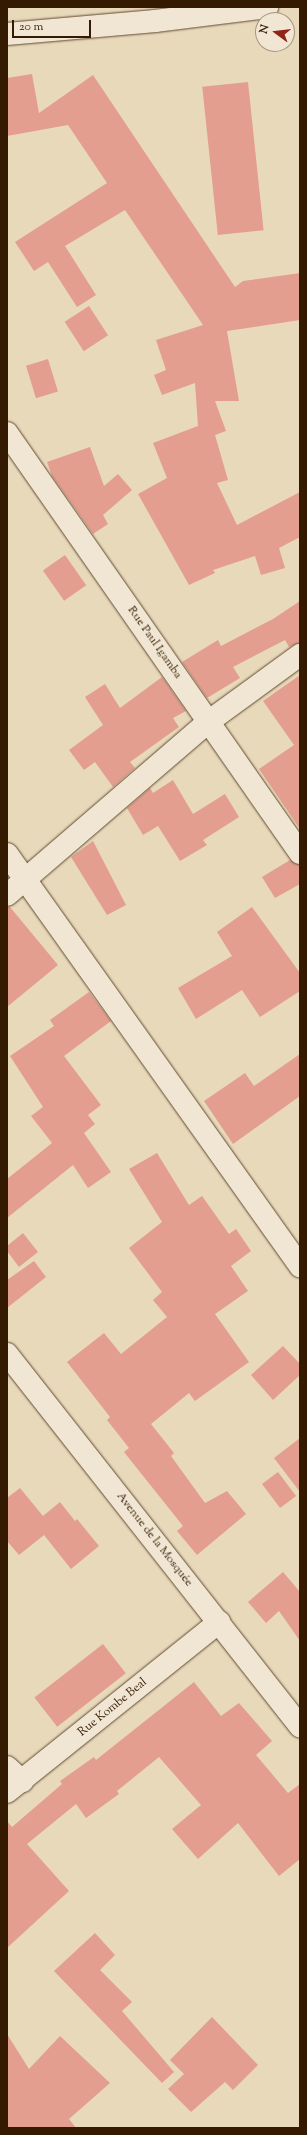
<!DOCTYPE html>
<meta charset="utf-8">
<style>
body{margin:0}
#map{position:relative;width:307px;height:2135px;overflow:hidden;background:#e8d9bb;font-family:"Sorts Mill Goudy",serif}
div>[style]{position:absolute}
.building>*{inset:0;background:#e39e90;transform-origin:0 0}
.roads{filter:drop-shadow(0 0 1px #614a2f) drop-shadow(0 0 1px #614a2f)}
.street>*{height:22px;margin:-11px;padding:0 11px;transform-origin:11px;border-radius:11px;background:#f0e6d3}
.secondary>*{height:22px;margin:-11px;padding:0 11px;transform-origin:11px;border-radius:11px;background:#f0e6d3}
span{translate:-50% -50%;white-space:nowrap;text-align:center;line-height:1.15;-webkit-text-stroke:3.5px #f0e6d3;paint-order:stroke}
.street-label{font-size:12px;color:#341a00}
.frame{position:absolute;inset:0;border:8px solid #341a00;pointer-events:none}
.north{position:absolute;left:255px;top:12px;width:40px;height:40px;box-sizing:border-box;background:#f0e6d3;border:1px solid #a5947f;border-radius:50%;rotate:285deg;font-size:11px;font-weight:700;line-height:16px;text-align:center;color:#341a00}
.north::after{content:'';display:block;margin:auto;width:14px;height:18px;background:#8f2418;clip-path:polygon(50% 0,100% 100%,50% 72%,0 100%)}
.scale{position:absolute;left:12px;top:20px;width:79px;height:18px;box-sizing:border-box;border:2px solid #341a00;border-top:0;padding-left:5px;font-size:12px;line-height:14px;white-space:nowrap;color:#341a00;-webkit-text-stroke:3px #f0e6d3;paint-order:stroke}
</style>
<div id="map">
<div class="building">
<div style="clip-path:polygon(32px 74px,39px 113px,93px 75px,235px 287px,243px 281px,300px 273px,300px 320px,227px 331px,239px 401px,215px 401px,226px 431px,215px 435px,228px 480px,217px 483px,237px 525px,300px 492px,300px 537px,279px 548px,285px 568px,261px 575px,255px 556px,213px 570px,215px 573px,189px 585px,138px 494px,167px 478px,153px 443px,198px 426px,195px 383px,162px 395px,154px 375px,166px 370px,156px 340px,203px 325px,125px 210px,65px 246px,96px 295px,77px 307px,48px 262px,34px 271px,15px 242px,107px 183px,68px 125px,7px 136px,7px 78px)"></div>
<div style="left:248px;top:82px;width:149px;height:46px;rotate:84deg"></div>
<div style="left:89px;top:306px;width:35px;height:29px;rotate:57deg"></div>
<div style="left:48px;top:359px;width:34px;height:23px;rotate:73deg"></div>
<div style="clip-path:polygon(90px 447px,104px 486px,118px 474px,132px 490px,103px 515px,108px 524px,93px 534px,52px 476px,47px 462px)"></div>
<div style="left:65px;top:555px;width:37px;height:27px;rotate:55deg"></div>
<div style="clip-path:polygon(300px 601px,300px 643px,289px 647px,285px 640px,233px 667px,240px 678px,207px 698px,182px 662px,218px 640px,221px 646px,273px 619px)"></div>
<div style="clip-path:polygon(300px 675px,300px 829px,259px 769px,294px 745px,263px 701px)"></div>
<div style="clip-path:polygon(162px 677px,186px 711px,173px 718px,179px 727px,130px 762px,135px 768px,113px 787px,95px 762px,84px 770px,69px 750px,103px 725px,85px 697px,105px 684px,120px 708px)"></div>
<div style="clip-path:polygon(173px 780px,193px 814px,225px 794px,239px 817px,203px 840px,207px 845px,180px 861px,158px 826px,143px 835px,127px 808px,150px 788px,153px 793px)"></div>
<div style="clip-path:polygon(93px 841px,126px 905px,107px 915px,71px 857px)"></div>
<div style="clip-path:polygon(290px 860px,300px 865px,300px 884px,275px 898px,262px 877px)"></div>
<div style="clip-path:polygon(7px 907px,10px 907px,58px 965px,7px 1007px)"></div>
<div style="clip-path:polygon(252px 907px,300px 973px,300px 991px,260px 1017px,242px 990px,196px 1019px,178px 988px,232px 956px,217px 932px)"></div>
<div style="clip-path:polygon(89px 992px,111px 1021px,64px 1056px,101px 1105px,88px 1115px,95px 1124px,84px 1133px,111px 1172px,88px 1188px,73px 1165px,7px 1218px,7px 1179px,52px 1143px,31px 1116px,43px 1107px,10px 1056px,54px 1026px,50px 1020px)"></div>
<div style="clip-path:polygon(300px 1054px,300px 1096px,233px 1144px,204px 1101px,245px 1073px,254px 1086px)"></div>
<div style="clip-path:polygon(157px 1153px,189px 1205px,202px 1196px,229px 1234px,236px 1229px,251px 1251px,231px 1266px,248px 1291px,215px 1314px,249px 1362px,195px 1401px,189px 1393px,151px 1424px,174px 1453px,171px 1456px,205px 1503px,227px 1491px,246px 1514px,197px 1555px,177px 1531px,183px 1526px,124px 1452px,129px 1448px,107px 1420px,110px 1417px,67px 1362px,104px 1333px,121px 1354px,167px 1317px,153px 1300px,162px 1292px,129px 1248px,162px 1222px,129px 1169px)"></div>
<div style="clip-path:polygon(23px 1233px,38px 1252px,19px 1267px,7px 1251px,7px 1246px)"></div>
<div style="clip-path:polygon(34px 1261px,46px 1277px,7px 1308px,7px 1280px)"></div>
<div style="clip-path:polygon(283px 1346px,300px 1364px,300px 1375px,273px 1400px,251px 1375px)"></div>
<div style="clip-path:polygon(300px 1438px,300px 1492px,274px 1458px)"></div>
<div style="left:278px;top:1472px;width:30px;height:20px;rotate:53deg"></div>
<div style="clip-path:polygon(20px 1488px,43px 1516px,60px 1502px,75px 1521px,77px 1519px,99px 1546px,71px 1569px,44px 1535px,19px 1555px,7px 1541px,7px 1498px)"></div>
<div style="clip-path:polygon(283px 1572px,300px 1592px,300px 1641px,279px 1611px,266px 1623px,248px 1602px)"></div>
<div style="left:103px;top:1644px;width:37px;height:87px;rotate:52deg"></div>
<div style="clip-path:polygon(194px 1682px,221px 1716px,239px 1703px,272px 1741px,256px 1755px,288px 1793px,300px 1784px,300px 1859px,279px 1876px,238px 1823px,198px 1859px,172px 1829px,201px 1805px,159px 1757px,117px 1791px,119px 1794px,86px 1818px,76px 1804px,27px 1844px,69px 1891px,7px 1948px,7px 1821px,12px 1827px,62px 1784px,60px 1781px,94px 1757px,96px 1760px)"></div>
<div style="clip-path:polygon(95px 1933px,115px 1955px,100px 1970px,132px 2002px,122px 2011px,174px 2072px,162px 2083px,54px 1971px)"></div>
<div style="clip-path:polygon(212px 2017px,258px 2065px,233px 2090px,225px 2082px,191px 2112px,168px 2089px,184px 2074px,170px 2060px)"></div>
<div style="clip-path:polygon(7px 2034px,29px 2069px,60px 2036px,110px 2083px,69px 2119px,76px 2128px,7px 2128px)"></div>
</div>
<div class="roads">
<div class="street">
<div style="left:7px;top:433px;width:512px;rotate:55.1deg"></div>
<div style="left:7px;top:854px;width:506px;rotate:54.58deg"></div>
<div style="left:7px;top:895px;width:265px;rotate:-40.7deg"></div>
<div style="left:208px;top:722px;width:114px;rotate:-36.1deg"></div>
<div style="left:7px;top:1767px;width:21px;rotate:43deg"></div>
<div style="left:7px;top:1792px;width:272px;rotate:-38.7deg"></div>
</div>
<div class="secondary">
<div style="left:7px;top:34px;width:149px;rotate:-5deg"></div>
<div style="left:155px;top:21px;width:113px;rotate:-7.1deg"></div>
<div style="left:7px;top:1354px;width:474px;rotate:51.8deg"></div>
</div>
</div>
<div class="street-label">
<span style="left:154px;top:643px;rotate:55deg">Rue Paul Igamba</span>
<span style="left:154px;top:1540px;rotate:52deg">Avenue de la Mosquée</span>
<span style="left:113px;top:1708px;rotate:-39deg">Rue Kombe Beal</span>
</div>
<div class="frame"></div>
<div class="north">N</div>
<div class="scale">20 m</div>
</div>
